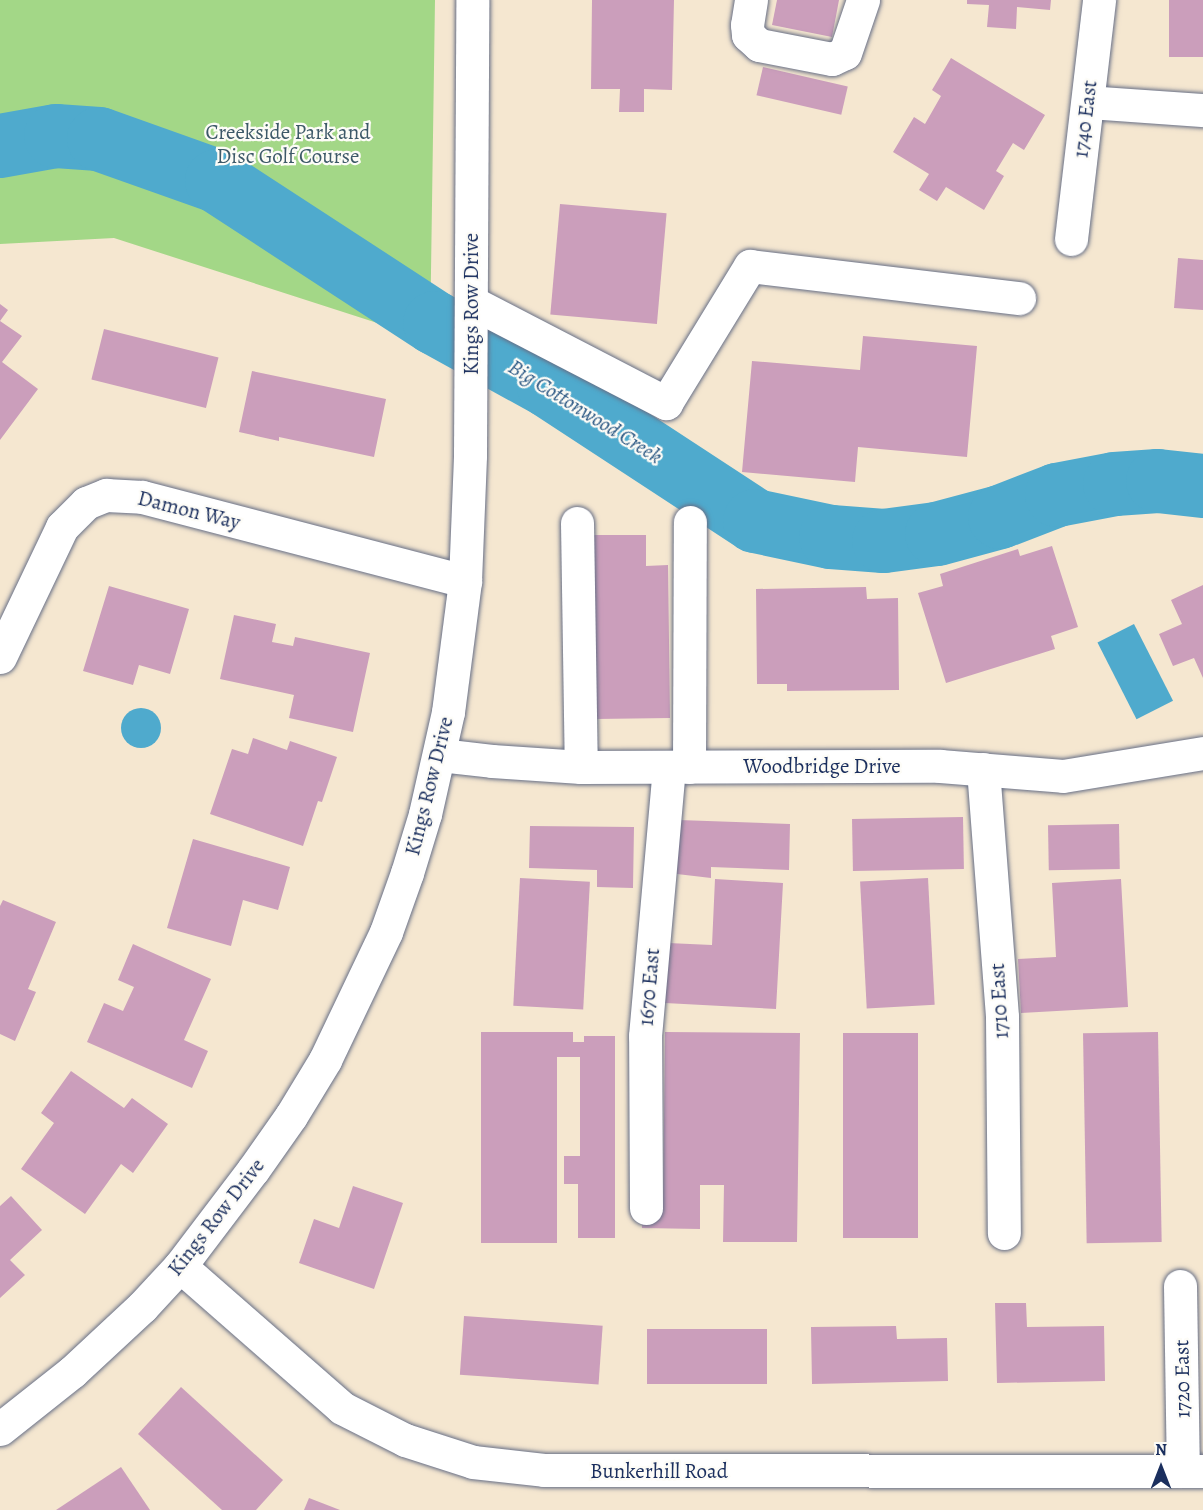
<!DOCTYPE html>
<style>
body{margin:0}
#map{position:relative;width:1203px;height:1510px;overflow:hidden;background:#f5e7d0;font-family:Alegreya,serif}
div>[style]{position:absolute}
.green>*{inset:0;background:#a3d787}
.water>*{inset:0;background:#4faacd;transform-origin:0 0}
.round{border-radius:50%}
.river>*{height:64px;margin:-32px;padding:0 32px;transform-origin:32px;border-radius:32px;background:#4faacd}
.building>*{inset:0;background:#cb9ebb;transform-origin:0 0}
.roads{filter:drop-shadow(0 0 2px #676f86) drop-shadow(0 0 2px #676f86)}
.minor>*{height:33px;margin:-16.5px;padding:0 16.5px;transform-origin:16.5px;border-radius:16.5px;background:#fff}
span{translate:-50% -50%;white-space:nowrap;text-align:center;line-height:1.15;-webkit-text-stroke:4.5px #fdfcf7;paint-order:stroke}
.street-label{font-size:21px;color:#1b2f5e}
.park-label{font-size:21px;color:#3d5968}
.water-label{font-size:22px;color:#2d5a85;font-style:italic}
.north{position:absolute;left:1131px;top:1438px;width:60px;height:60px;-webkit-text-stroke:4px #fdfcf7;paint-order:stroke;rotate:0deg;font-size:16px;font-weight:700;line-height:24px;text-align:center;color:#1b2f5e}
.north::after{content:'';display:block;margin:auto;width:21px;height:27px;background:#1b2f5e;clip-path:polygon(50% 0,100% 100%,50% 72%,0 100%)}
</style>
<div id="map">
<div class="green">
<div style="clip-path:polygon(0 0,435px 0,430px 340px,114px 238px,0 244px)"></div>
</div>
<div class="water">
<div style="left:1134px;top:624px;width:86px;height:41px;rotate:63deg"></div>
<div class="round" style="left:121px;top:708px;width:40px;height:40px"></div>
</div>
<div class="river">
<div style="left:0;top:146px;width:57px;rotate:-10.1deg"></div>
<div style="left:56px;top:136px;width:43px;rotate:4deg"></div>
<div style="left:99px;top:139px;width:125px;rotate:19.6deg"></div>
<div style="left:217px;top:181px;width:260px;rotate:33.1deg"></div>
<div style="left:435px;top:323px;width:130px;rotate:28.9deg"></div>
<div style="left:549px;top:386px;width:246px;rotate:33.2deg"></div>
<div style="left:755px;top:521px;width:78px;rotate:11.9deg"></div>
<div style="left:831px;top:537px;width:53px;rotate:4.3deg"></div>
<div style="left:884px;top:541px;width:53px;rotate:-7.5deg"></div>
<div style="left:937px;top:534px;width:65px;rotate:-15.1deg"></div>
<div style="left:1000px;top:517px;width:61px;rotate:-21.1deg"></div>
<div style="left:1057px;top:495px;width:59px;rotate:-10.7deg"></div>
<div style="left:1115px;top:484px;width:43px;rotate:-4deg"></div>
<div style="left:1158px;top:481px;width:45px;rotate:6.3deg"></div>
</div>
<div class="building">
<div style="clip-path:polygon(592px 0,674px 0,672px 90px,644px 89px,644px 112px,619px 112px,620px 89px,591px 89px)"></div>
<div style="clip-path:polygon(777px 0,839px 0,832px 37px,772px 25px)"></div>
<div style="clip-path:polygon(967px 0,1051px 0,1050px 10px,1017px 7px,1016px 29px,987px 27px,989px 5px,967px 4px)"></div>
<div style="left:1169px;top:0;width:34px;height:57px"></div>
<div style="clip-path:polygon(951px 58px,1045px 115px,1024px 150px,1013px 143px,996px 171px,1004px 176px,984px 210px,946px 187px,937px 201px,919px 190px,929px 174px,893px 152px,914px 117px,925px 124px,941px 96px,932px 90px)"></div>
<div style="left:763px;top:67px;width:87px;height:29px;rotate:13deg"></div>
<div style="left:560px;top:204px;width:107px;height:111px;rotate:5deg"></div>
<div style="clip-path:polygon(1178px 258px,1203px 260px,1203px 310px,1174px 308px)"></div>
<div style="clip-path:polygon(0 304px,8px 310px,0 321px,22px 336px,2px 362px,38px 389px,0 440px)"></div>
<div style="left:104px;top:329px;width:118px;height:52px;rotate:14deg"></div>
<div style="clip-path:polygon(863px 336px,977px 346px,967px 457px,858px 447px,855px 482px,742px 472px,752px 361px,860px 370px)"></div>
<div style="clip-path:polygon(252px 371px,386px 399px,374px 457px,279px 437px,279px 441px,239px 432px)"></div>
<div style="clip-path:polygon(593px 535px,646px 535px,646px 566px,668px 565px,670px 718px,596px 719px)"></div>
<div style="clip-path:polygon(1052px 546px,1078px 627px,1051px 636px,1055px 649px,946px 683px,918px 593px,943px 586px,940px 574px,1018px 549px,1020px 556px)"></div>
<div style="clip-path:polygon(1203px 585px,1203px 678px,1194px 658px,1173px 666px,1159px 634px,1182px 624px,1171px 600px)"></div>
<div style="clip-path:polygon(109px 586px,189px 609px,170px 674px,139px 665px,133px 685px,83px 671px)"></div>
<div style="clip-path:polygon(866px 587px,867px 599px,898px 598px,899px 690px,787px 691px,787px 684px,757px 684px,756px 589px)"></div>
<div style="clip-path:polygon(234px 615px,276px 624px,272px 642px,293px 646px,295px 637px,370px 653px,353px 732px,289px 718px,294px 695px,220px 679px)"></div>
<div style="clip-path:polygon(253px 738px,287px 750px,290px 741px,337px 757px,322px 802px,318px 801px,303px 846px,210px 814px,232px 749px,248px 754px)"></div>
<div style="left:963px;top:817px;width:52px;height:111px;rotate:89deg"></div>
<div style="clip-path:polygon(679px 820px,790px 824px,789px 870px,711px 867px,711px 878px,677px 874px)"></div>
<div style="left:1119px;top:824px;width:45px;height:71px;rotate:89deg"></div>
<div style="clip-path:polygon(530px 826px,634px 827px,633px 888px,597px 887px,597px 870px,529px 868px)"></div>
<div style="clip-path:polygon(193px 839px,290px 867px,278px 910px,243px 900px,231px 946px,167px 928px)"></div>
<div style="left:520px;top:878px;width:70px;height:128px;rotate:3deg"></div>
<div style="left:928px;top:878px;width:127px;height:68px;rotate:87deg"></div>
<div style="clip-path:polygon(715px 879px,783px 883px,776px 1009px,665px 1003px,668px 943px,712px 945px)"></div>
<div style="clip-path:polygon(1121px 879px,1128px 1007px,1021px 1013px,1018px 959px,1056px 957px,1052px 883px)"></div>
<div style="clip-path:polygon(3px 900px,56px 922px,28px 989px,36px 992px,15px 1041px,0 1034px,0 906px)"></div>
<div style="clip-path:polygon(133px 944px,211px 979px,184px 1040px,208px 1051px,192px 1088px,87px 1042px,104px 1003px,123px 1011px,134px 987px,118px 980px)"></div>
<div style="clip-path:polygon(481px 1032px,573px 1032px,573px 1042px,584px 1042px,584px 1036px,615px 1036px,615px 1238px,578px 1238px,578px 1184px,564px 1184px,564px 1156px,580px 1156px,580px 1057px,557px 1057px,557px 1243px,481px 1243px)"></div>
<div style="clip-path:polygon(665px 1032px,800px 1033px,797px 1242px,723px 1242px,724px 1185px,700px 1185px,700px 1229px,642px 1228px,642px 1212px,663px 1212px)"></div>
<div style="left:1158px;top:1032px;width:210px;height:75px;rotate:89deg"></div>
<div style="left:843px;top:1033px;width:75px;height:205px"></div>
<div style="clip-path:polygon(71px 1071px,124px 1108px,132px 1098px,168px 1124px,133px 1173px,121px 1164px,85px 1214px,21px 1169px,54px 1123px,41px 1113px)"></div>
<div style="clip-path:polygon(353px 1186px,403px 1203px,374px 1289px,299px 1263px,314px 1219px,339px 1228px)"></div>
<div style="clip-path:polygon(11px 1196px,42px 1230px,10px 1260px,25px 1275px,0 1298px,0 1206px)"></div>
<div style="clip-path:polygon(995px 1303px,1026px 1303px,1027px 1327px,1104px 1326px,1105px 1381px,997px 1383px)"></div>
<div style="left:464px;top:1316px;width:139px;height:59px;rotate:4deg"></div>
<div style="clip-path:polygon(896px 1326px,897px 1339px,947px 1338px,948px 1381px,812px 1384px,811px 1327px)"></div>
<div style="left:647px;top:1329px;width:120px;height:55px"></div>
<div style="clip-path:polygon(181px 1387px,283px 1480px,256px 1510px,222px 1510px,138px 1434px)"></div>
<div style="clip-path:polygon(121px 1467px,150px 1510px,56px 1510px)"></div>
<div style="clip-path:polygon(309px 1498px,340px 1510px,304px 1510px)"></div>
</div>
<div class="roads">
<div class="minor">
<div style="left:751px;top:0;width:25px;rotate:99deg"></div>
<div style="left:747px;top:25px;width:10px;rotate:84deg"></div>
<div style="left:748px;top:35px;width:15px;rotate:42deg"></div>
<div style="left:759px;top:45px;width:74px;rotate:10.9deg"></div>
<div style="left:832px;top:59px;width:14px;rotate:-25deg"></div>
<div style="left:845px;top:53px;width:56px;rotate:-71.2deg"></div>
<div style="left:1088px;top:102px;width:115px;rotate:4deg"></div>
<div style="left:1071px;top:239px;width:241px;rotate:-83.3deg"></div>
<div style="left:471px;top:302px;width:220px;rotate:27.4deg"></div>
<div style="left:666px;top:403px;width:161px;rotate:-58.5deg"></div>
<div style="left:750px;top:266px;width:271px;rotate:6.8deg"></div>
<div style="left:577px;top:523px;width:244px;rotate:89.1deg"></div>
<div style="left:0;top:657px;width:144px;rotate:-64.5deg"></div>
<div style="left:62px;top:527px;width:34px;rotate:-45deg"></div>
<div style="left:86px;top:503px;width:22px;rotate:-22deg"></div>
<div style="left:106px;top:495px;width:36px;rotate:3deg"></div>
<div style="left:142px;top:497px;width:334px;rotate:14.6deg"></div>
<div style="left:440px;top:755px;width:52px;rotate:6.6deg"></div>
<div style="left:492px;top:761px;width:89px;rotate:3.9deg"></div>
<div style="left:581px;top:767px;width:359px;rotate:-0.2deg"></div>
<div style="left:940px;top:766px;width:123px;rotate:4.6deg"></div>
<div style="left:1063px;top:776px;width:142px;rotate:-9.3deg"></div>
<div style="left:689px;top:767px;width:245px;rotate:-89.8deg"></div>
<div style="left:983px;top:769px;width:249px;rotate:85.6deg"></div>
<div style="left:1002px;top:1017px;width:216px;rotate:89.5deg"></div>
<div style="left:646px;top:1208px;width:172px;rotate:-90.3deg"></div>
<div style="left:645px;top:1036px;width:270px;rotate:-84.9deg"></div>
<div style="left:180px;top:1266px;width:215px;rotate:41.2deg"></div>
<div style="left:342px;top:1408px;width:71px;rotate:26.9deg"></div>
<div style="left:405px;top:1440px;width:71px;rotate:17.9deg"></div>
<div style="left:473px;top:1462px;width:71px;rotate:6.4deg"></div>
<div style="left:544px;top:1470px;width:659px;rotate:0.09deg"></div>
<div style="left:1180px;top:1286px;width:185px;rotate:89.1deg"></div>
<div style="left:0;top:1429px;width:92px;rotate:-38.4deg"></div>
<div style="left:72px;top:1372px;width:96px;rotate:-42.9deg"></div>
<div style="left:142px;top:1307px;width:56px;rotate:-47.2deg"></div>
<div style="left:180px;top:1266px;width:121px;rotate:-52.8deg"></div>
<div style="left:253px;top:1170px;width:66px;rotate:-54.9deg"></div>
<div style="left:291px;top:1116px;width:66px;rotate:-58.7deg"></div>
<div style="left:325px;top:1060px;width:142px;rotate:-64.5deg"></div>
<div style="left:386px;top:932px;width:63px;rotate:-70.4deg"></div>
<div style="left:407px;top:873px;width:62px;rotate:-73deg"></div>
<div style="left:425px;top:814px;width:105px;rotate:-77.3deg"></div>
<div style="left:448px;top:712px;width:132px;rotate:-82.6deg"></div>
<div style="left:465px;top:581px;width:126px;rotate:-87.7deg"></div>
<div style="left:470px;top:455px;width:455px;rotate:-89.7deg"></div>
</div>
</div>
<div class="street-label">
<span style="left:1085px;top:119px;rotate:-83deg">1740 East</span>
<span style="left:471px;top:304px;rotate:-90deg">Kings Row Drive</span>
<span style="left:189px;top:510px;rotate:14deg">Damon Way</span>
<span style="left:822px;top:766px">Woodbridge Drive</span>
<span style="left:429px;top:786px;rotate:-76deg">Kings Row Drive</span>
<span style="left:649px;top:987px;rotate:-85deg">1670 East</span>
<span style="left:999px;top:1001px;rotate:-93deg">1710 East</span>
<span style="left:216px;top:1217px;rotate:-52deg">Kings Row Drive</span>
<span style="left:1182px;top:1379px;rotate:-91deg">1720 East</span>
<span style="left:659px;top:1471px">Bunkerhill Road</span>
</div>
<div class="park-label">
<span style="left:288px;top:144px">Creekside Park and<br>Disc Golf Course</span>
</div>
<div class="water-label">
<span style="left:585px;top:412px;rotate:32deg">Big Cottonwood Creek</span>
</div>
<div class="north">N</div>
</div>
